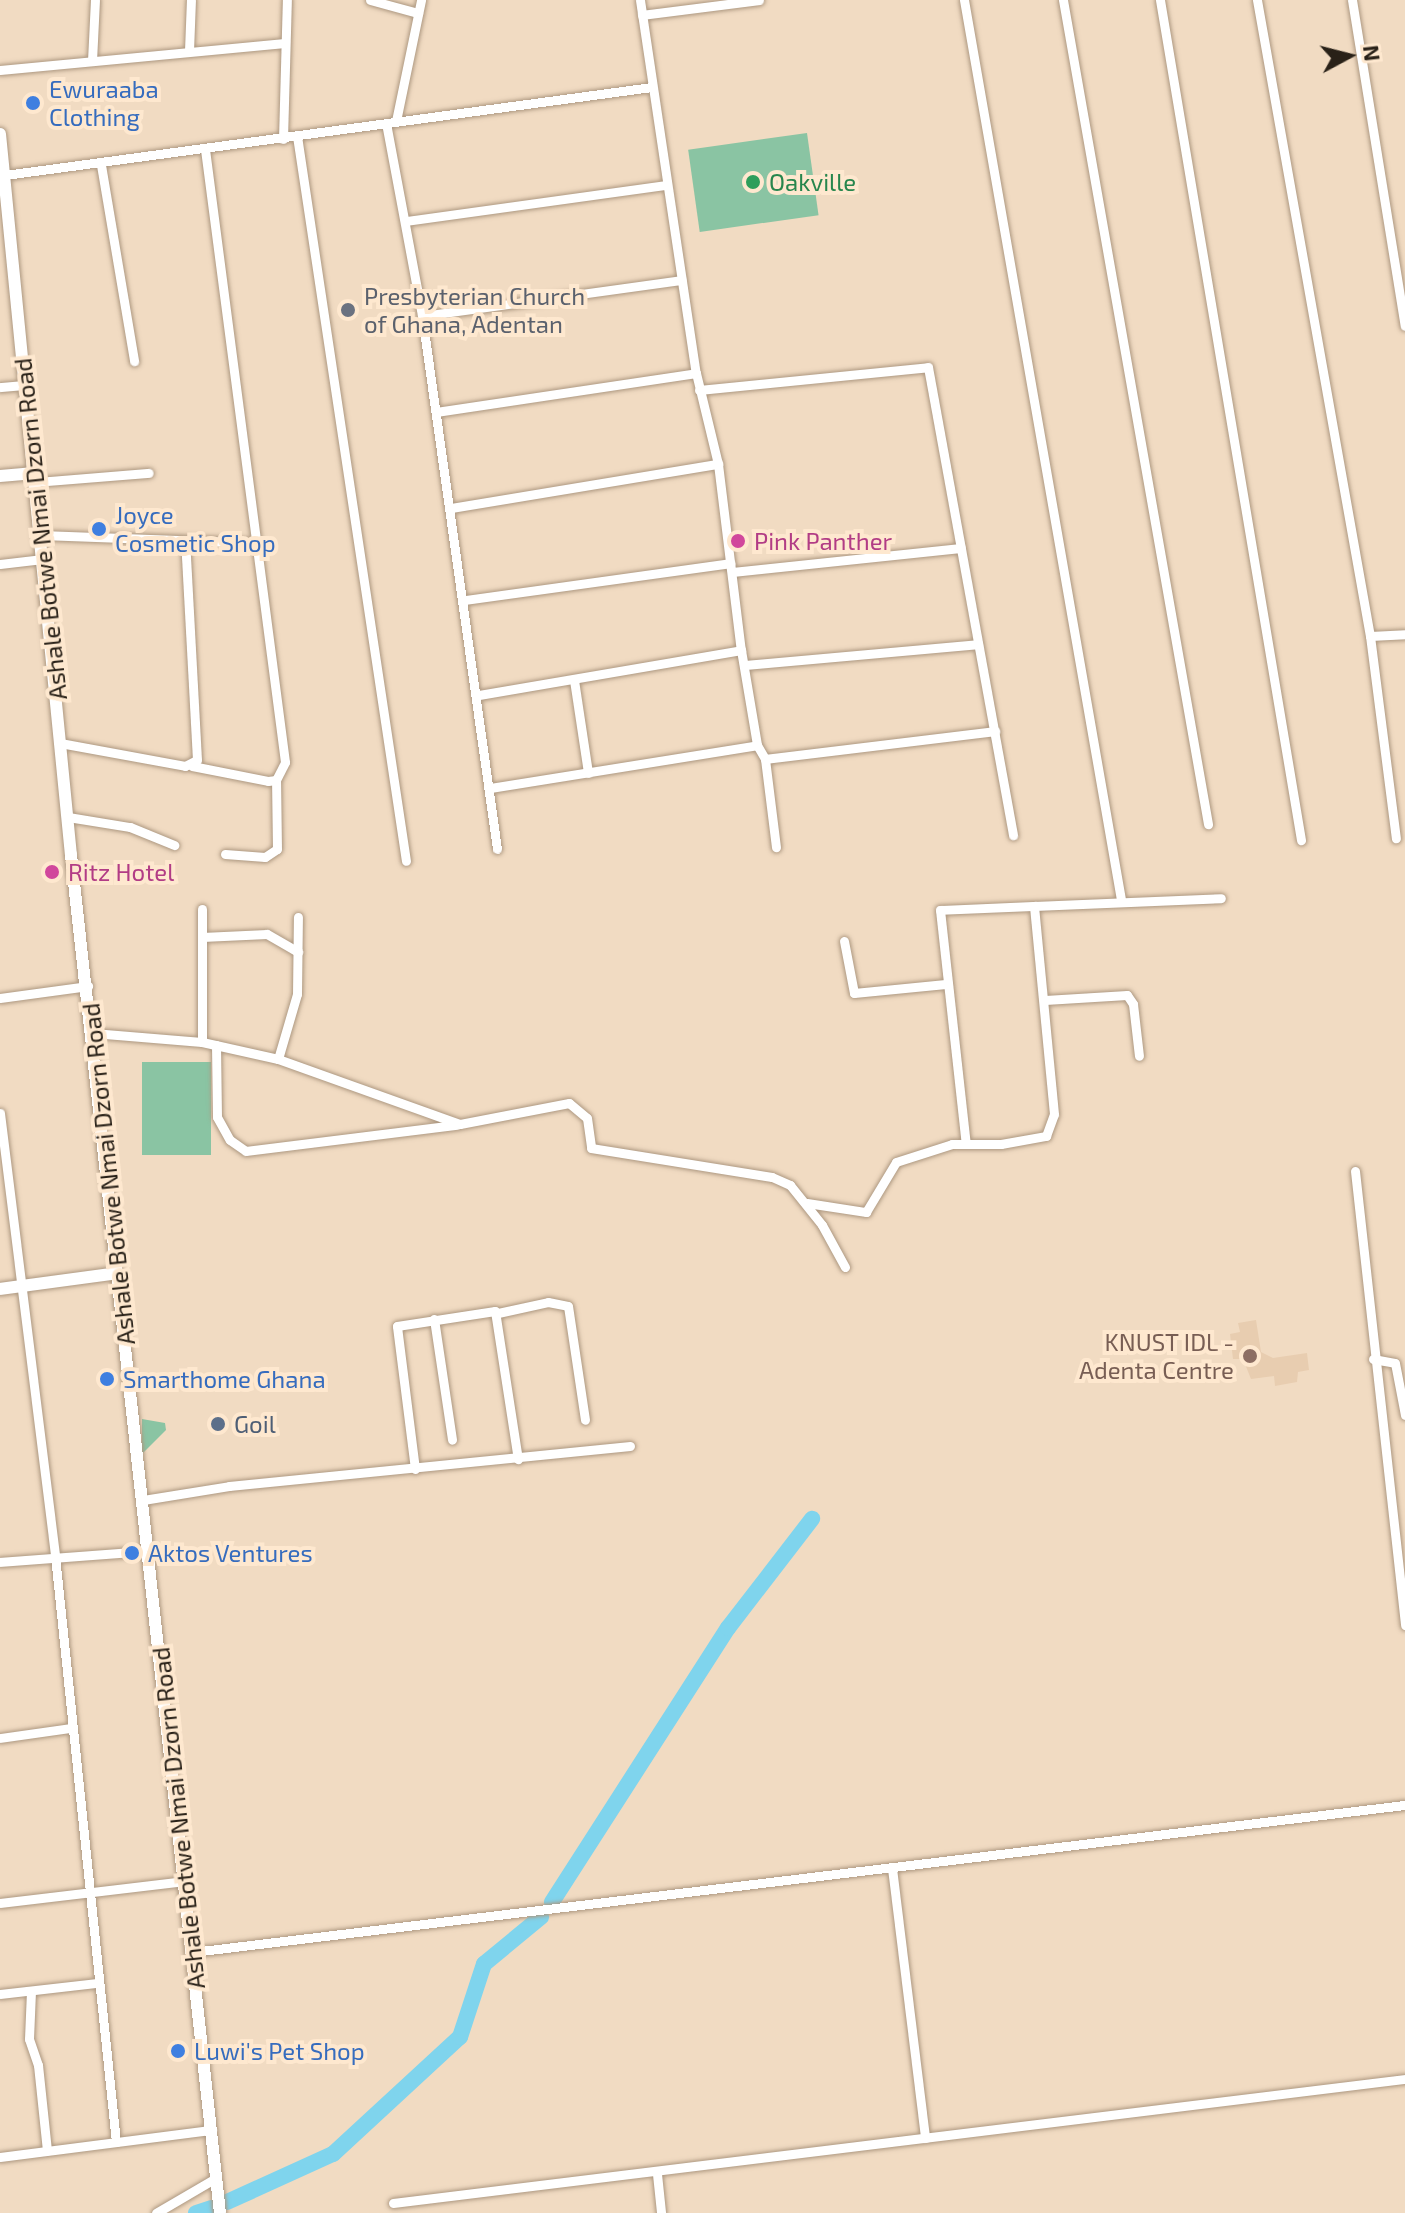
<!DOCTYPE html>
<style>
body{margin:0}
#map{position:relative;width:1405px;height:2213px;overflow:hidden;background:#f1dbc2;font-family:"Exo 2",sans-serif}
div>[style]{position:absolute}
.built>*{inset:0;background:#e8cdb0}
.green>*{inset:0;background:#8ac4a3;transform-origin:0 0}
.river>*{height:16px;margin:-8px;padding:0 8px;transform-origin:8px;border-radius:8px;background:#7fd4ed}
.roads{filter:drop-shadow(0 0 2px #ad9881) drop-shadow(0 0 2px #ad9881)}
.street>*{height:9px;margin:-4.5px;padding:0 4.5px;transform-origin:4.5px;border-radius:4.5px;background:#fff}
.secondary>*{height:12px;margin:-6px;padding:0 6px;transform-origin:6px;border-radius:6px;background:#fff}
.dots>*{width:22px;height:22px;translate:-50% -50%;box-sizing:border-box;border:4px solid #fee8cf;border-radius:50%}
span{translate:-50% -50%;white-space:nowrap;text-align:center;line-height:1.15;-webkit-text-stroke:8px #fee8cf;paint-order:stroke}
.shop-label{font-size:24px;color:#366cbe}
.left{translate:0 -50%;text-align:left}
.leisure-label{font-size:24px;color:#27864d}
.worship-label{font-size:24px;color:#5b616d}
.street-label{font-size:24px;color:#292118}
.hotel-label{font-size:24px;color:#b23c85}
.education-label{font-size:24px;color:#785e54}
.right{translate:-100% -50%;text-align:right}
.service-label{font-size:24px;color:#4e5e75}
.north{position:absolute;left:1309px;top:16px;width:80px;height:80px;-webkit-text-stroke:6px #fee8cf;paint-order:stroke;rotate:83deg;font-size:22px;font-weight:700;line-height:32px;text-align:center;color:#292118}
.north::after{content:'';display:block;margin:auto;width:28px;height:36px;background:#292118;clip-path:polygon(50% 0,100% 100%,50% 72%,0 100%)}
</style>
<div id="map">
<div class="built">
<div style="clip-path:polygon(1256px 1320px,1261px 1352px,1273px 1358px,1307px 1353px,1309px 1370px,1298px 1372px,1297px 1382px,1275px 1386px,1274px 1376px,1251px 1379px,1243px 1359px,1233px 1359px,1230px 1334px,1240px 1332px,1238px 1323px)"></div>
</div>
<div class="green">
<div style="left:807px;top:133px;width:83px;height:120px;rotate:82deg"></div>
<div style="left:142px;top:1062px;width:69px;height:93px"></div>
<div style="clip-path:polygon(142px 1419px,165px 1423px,166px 1430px,142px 1454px)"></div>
</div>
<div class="river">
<div style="left:552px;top:1902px;width:326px;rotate:-57.3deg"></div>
<div style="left:728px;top:1628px;width:138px;rotate:-52.4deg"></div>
<div style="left:227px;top:2202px;width:116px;rotate:-24.4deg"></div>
<div style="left:333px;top:2154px;width:173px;rotate:-42.7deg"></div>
<div style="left:460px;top:2037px;width:77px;rotate:-71.8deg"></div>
<div style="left:484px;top:1964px;width:74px;rotate:-39.5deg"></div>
<div style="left:196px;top:2213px;width:16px;rotate:-18deg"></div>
</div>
<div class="roads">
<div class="street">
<div style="left:370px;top:0;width:50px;rotate:15.2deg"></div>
<div style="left:640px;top:0;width:377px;rotate:81.5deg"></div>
<div style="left:696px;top:373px;width:94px;rotate:76.4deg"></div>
<div style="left:718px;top:464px;width:187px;rotate:83deg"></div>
<div style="left:741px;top:650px;width:96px;rotate:80.4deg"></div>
<div style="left:757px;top:745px;width:16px;rotate:60deg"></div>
<div style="left:765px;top:759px;width:89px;rotate:82.9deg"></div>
<div style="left:964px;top:0;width:914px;rotate:80.1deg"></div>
<div style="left:1063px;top:0;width:837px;rotate:80.02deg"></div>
<div style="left:1160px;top:0;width:852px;rotate:80.47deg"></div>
<div style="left:1257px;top:0;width:646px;rotate:79.93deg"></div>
<div style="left:1370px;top:636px;width:204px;rotate:82.7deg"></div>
<div style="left:1352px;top:0;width:330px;rotate:80.8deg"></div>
<div style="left:642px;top:15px;width:118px;rotate:-7.3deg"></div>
<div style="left:189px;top:51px;width:51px;rotate:-87.8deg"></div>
<div style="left:92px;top:61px;width:61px;rotate:-87.2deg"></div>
<div style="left:0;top:70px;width:286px;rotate:-5.4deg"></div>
<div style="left:396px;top:121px;width:124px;rotate:-78.3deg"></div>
<div style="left:386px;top:123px;width:196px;rotate:79.4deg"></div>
<div style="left:422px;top:316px;width:538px;rotate:81.99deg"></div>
<div style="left:297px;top:136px;width:733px;rotate:81.45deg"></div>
<div style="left:283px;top:139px;width:139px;rotate:-88.4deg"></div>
<div style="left:101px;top:165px;width:199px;rotate:80.4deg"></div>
<div style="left:5px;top:175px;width:653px;rotate:-7.75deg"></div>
<div style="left:406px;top:221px;width:262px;rotate:-7.9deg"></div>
<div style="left:422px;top:316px;width:262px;rotate:-7.9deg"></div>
<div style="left:0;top:387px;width:25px;rotate:-5deg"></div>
<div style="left:699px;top:390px;width:230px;rotate:-5.7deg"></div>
<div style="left:928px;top:367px;width:476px;rotate:79.7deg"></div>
<div style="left:436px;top:412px;width:263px;rotate:-8.5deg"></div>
<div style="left:36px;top:482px;width:113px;rotate:-4.6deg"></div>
<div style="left:451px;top:508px;width:271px;rotate:-9.4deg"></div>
<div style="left:41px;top:535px;width:218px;rotate:2.1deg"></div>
<div style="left:0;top:564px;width:43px;rotate:-6.6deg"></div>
<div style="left:732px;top:572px;width:230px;rotate:-6deg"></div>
<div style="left:465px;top:600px;width:268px;rotate:-7.9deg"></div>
<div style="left:1370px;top:636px;width:35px;rotate:-3deg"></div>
<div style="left:744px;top:665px;width:235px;rotate:-5.1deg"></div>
<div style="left:574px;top:680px;width:94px;rotate:81.4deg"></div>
<div style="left:479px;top:695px;width:266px;rotate:-9.7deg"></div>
<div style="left:60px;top:743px;width:127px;rotate:10.4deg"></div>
<div style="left:185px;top:766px;width:13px;rotate:-27deg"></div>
<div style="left:197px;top:760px;width:219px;rotate:-93.1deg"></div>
<div style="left:765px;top:759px;width:232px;rotate:-6.9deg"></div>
<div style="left:192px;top:766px;width:77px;rotate:11.2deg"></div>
<div style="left:268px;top:781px;width:8px;rotate:-7deg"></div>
<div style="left:276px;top:780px;width:20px;rotate:-63deg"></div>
<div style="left:285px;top:762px;width:618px;rotate:-97.44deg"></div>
<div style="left:490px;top:788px;width:270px;rotate:-9.1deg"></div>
<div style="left:68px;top:817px;width:63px;rotate:9.2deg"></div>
<div style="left:130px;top:827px;width:48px;rotate:22.2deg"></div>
<div style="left:225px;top:854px;width:40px;rotate:4.3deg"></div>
<div style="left:265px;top:857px;width:14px;rotate:-34deg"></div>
<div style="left:277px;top:849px;width:69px;rotate:-90.8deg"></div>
<div style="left:1034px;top:906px;width:187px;rotate:-2.4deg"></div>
<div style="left:202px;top:937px;width:65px;rotate:-2.6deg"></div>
<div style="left:267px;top:934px;width:36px;rotate:30deg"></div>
<div style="left:844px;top:941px;width:53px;rotate:79.1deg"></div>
<div style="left:854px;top:993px;width:92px;rotate:-5.6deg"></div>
<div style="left:0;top:998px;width:89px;rotate:-7.8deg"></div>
<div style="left:1045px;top:1000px;width:82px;rotate:-3.5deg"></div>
<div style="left:1127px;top:995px;width:11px;rotate:56deg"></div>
<div style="left:1133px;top:1004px;width:52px;rotate:83.4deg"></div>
<div style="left:93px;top:1033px;width:109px;rotate:4.7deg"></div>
<div style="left:202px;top:1042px;width:78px;rotate:12.6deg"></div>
<div style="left:278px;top:1059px;width:193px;rotate:19.7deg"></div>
<div style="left:460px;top:1124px;width:111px;rotate:-10.9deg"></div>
<div style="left:569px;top:1103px;width:23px;rotate:40deg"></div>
<div style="left:587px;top:1118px;width:30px;rotate:82deg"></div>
<div style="left:591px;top:1148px;width:183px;rotate:9.1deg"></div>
<div style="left:772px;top:1177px;width:20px;rotate:24deg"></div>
<div style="left:790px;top:1185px;width:51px;rotate:51.3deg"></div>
<div style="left:822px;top:1225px;width:48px;rotate:61.3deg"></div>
<div style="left:202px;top:1042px;width:133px;rotate:-90deg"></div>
<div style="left:216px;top:1045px;width:72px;rotate:89.2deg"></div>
<div style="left:217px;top:1117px;width:26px;rotate:61deg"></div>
<div style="left:230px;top:1140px;width:19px;rotate:35deg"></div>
<div style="left:246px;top:1151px;width:212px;rotate:-7.1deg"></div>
<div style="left:278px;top:1059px;width:68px;rotate:-73.7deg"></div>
<div style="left:297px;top:994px;width:77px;rotate:-89.3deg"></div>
<div style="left:0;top:1113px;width:446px;rotate:82.9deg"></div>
<div style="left:55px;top:1556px;width:589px;rotate:84.06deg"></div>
<div style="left:1355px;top:1171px;width:457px;rotate:83.7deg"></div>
<div style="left:807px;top:1203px;width:60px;rotate:8.7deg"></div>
<div style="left:866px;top:1212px;width:58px;rotate:-59deg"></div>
<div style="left:896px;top:1162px;width:59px;rotate:-17.8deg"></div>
<div style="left:952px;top:1144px;width:49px"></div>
<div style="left:1001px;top:1144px;width:46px;rotate:-10.1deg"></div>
<div style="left:1046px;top:1136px;width:23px;rotate:-70deg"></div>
<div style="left:1054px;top:1114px;width:209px;rotate:-95.5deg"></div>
<div style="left:1034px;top:906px;width:94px;rotate:177.6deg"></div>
<div style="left:940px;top:910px;width:235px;rotate:83.7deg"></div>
<div style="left:498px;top:1313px;width:51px;rotate:-12.4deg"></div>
<div style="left:548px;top:1302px;width:20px;rotate:11deg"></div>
<div style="left:568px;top:1306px;width:115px;rotate:81.5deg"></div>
<div style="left:434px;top:1319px;width:122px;rotate:81.5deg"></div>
<div style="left:1373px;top:1359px;width:22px;rotate:10deg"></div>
<div style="left:1395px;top:1363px;width:53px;rotate:79.1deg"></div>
<div style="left:415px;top:1469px;width:144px;rotate:-97.2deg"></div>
<div style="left:397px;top:1326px;width:99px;rotate:-8.7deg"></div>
<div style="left:495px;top:1311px;width:150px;rotate:81.2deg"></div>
<div style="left:143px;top:1500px;width:87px;rotate:-9.2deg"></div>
<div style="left:229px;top:1486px;width:403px;rotate:-5.7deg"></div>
<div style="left:0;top:1562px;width:148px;rotate:-4.3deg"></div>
<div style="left:0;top:1738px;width:71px;rotate:-8.1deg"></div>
<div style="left:892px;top:1868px;width:272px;rotate:83deg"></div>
<div style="left:0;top:1903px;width:186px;rotate:-6.8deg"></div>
<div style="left:193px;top:1952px;width:1221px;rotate:-6.92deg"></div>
<div style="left:31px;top:1991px;width:48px;rotate:92.4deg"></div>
<div style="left:29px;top:2039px;width:28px;rotate:71deg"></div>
<div style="left:38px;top:2065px;width:86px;rotate:84deg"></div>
<div style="left:0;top:1994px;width:98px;rotate:-6.5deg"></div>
<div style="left:0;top:2157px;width:214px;rotate:-7.3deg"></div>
<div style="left:657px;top:2174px;width:39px;rotate:84deg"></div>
<div style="left:393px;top:2203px;width:1020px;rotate:-6.99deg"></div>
<div style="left:156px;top:2213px;width:69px;rotate:-30.3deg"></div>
</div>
<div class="secondary">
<div style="left:0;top:134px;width:724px;rotate:84.38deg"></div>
<div style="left:71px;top:855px;width:1366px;rotate:83.74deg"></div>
<div style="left:0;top:476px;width:35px;rotate:-5deg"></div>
<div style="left:0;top:1289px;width:119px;rotate:-7.7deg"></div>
</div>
</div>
<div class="dots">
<div style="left:33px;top:103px;background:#3f7fe0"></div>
<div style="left:753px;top:182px;background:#2e9e5b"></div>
<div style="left:348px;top:310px;background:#6b7280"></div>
<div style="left:99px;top:529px;background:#3f7fe0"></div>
<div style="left:738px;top:541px;background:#d1479c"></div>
<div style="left:52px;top:872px;background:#d1479c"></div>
<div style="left:1250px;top:1356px;background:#8d6e63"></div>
<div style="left:107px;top:1379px;background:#3f7fe0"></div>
<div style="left:218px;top:1424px;background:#5c6f8a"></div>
<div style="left:132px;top:1553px;background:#3f7fe0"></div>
<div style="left:178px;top:2051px;background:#3f7fe0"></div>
</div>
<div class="shop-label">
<span class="left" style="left:49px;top:103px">Ewuraaba<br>Clothing</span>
<span class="left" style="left:115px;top:529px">Joyce<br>Cosmetic Shop</span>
<span class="left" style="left:123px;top:1379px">Smarthome Ghana</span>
<span class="left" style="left:148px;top:1553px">Aktos Ventures</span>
<span class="left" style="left:194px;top:2051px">Luwi's Pet Shop</span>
</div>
<div class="leisure-label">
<span class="left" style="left:769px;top:182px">Oakville</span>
</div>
<div class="worship-label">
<span class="left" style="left:364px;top:310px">Presbyterian Church<br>of Ghana, Adentan</span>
</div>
<div class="street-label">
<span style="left:40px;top:529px;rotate:-96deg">Ashale Botwe Nmai Dzorn Road</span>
<span style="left:108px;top:1174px;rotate:-96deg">Ashale Botwe Nmai Dzorn Road</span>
<span style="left:178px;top:1818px;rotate:-96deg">Ashale Botwe Nmai Dzorn Road</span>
</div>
<div class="hotel-label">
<span class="left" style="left:754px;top:541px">Pink Panther</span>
<span class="left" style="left:68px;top:872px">Ritz Hotel</span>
</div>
<div class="education-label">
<span class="right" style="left:1234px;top:1356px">KNUST IDL -<br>Adenta Centre</span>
</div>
<div class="service-label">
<span class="left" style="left:234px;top:1424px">Goil</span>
</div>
<div class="north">N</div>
</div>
